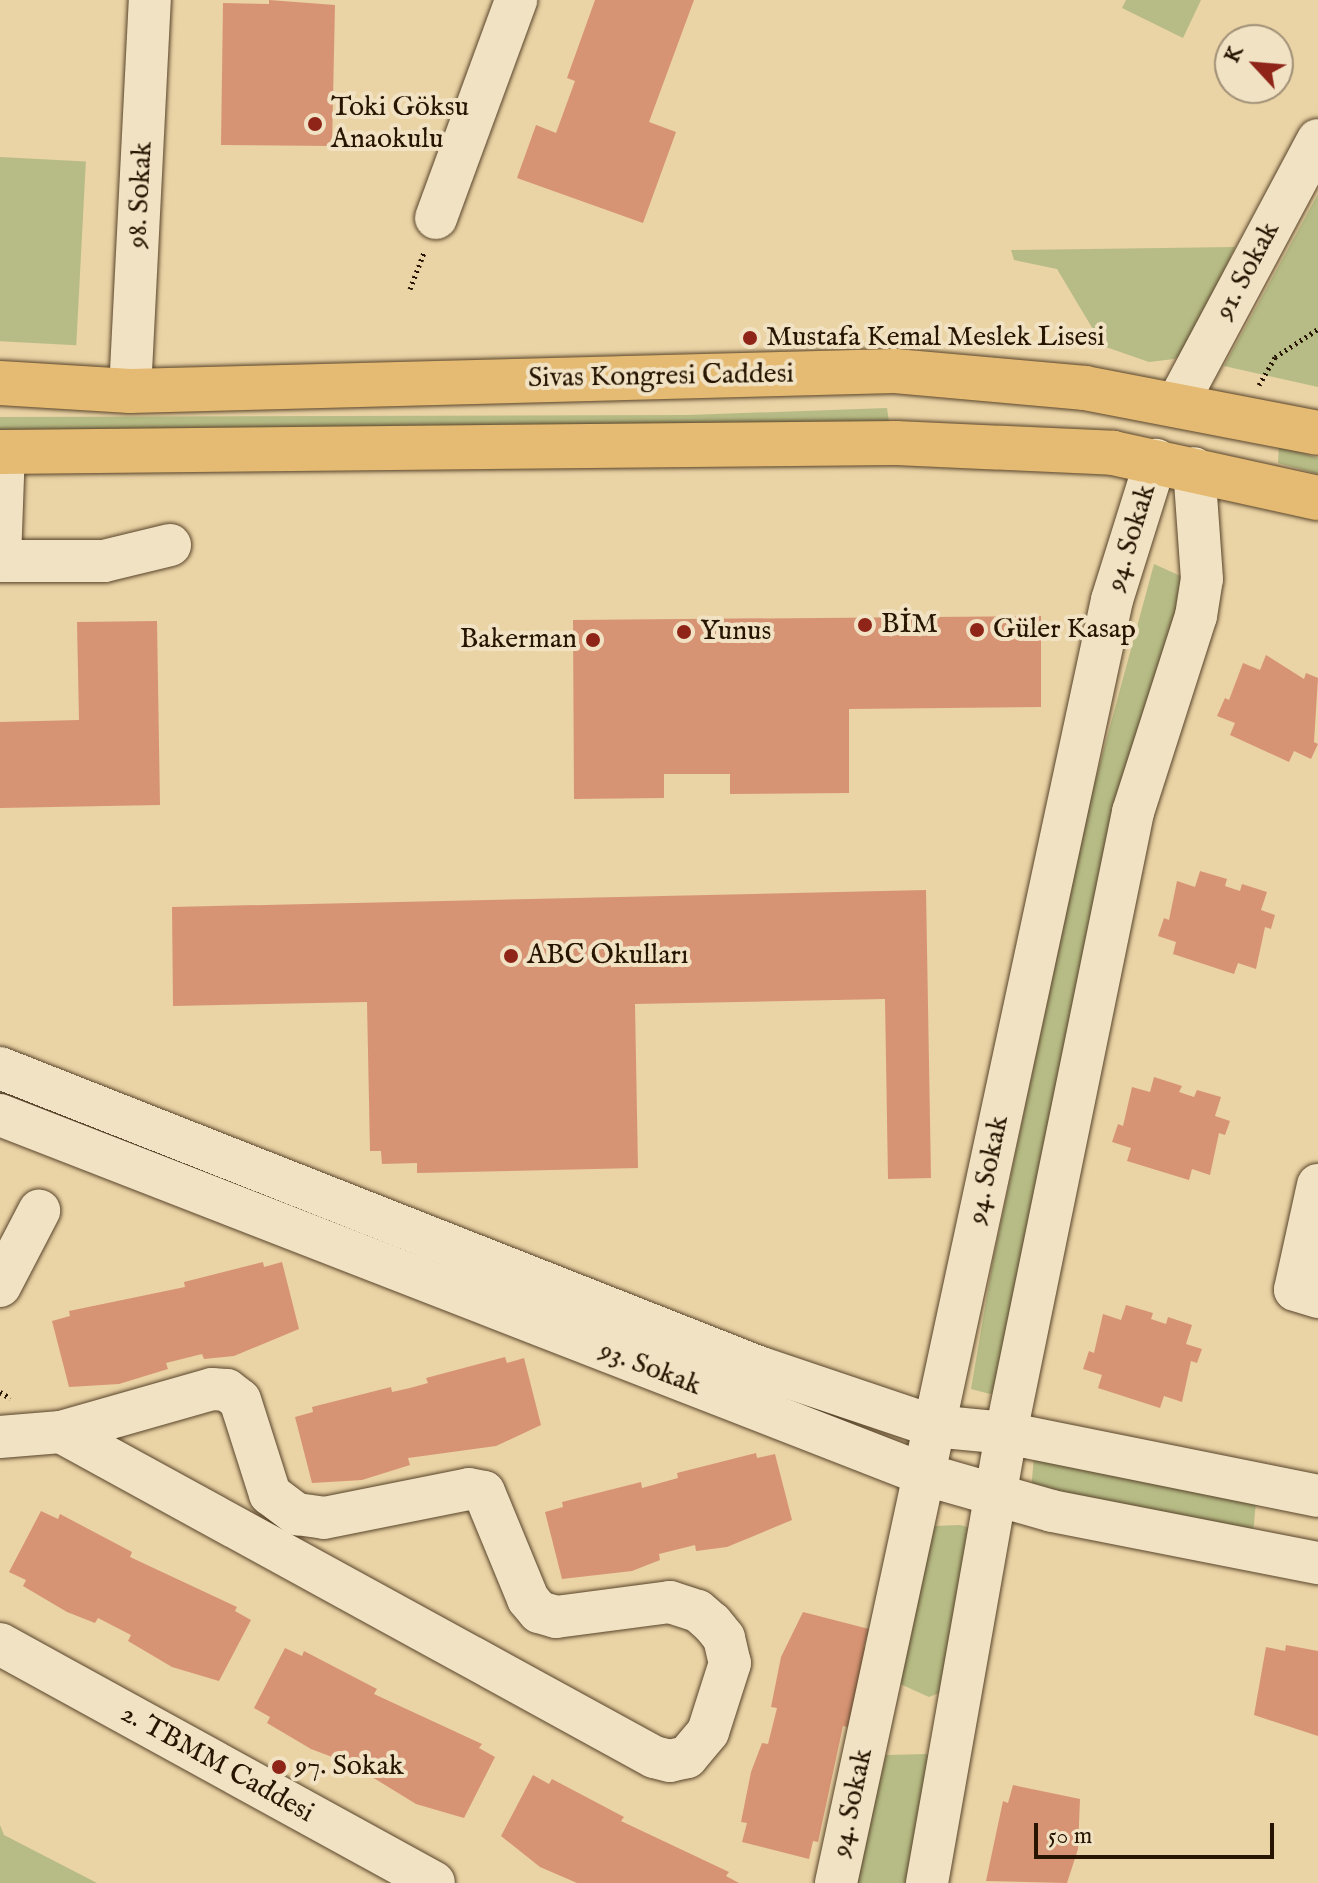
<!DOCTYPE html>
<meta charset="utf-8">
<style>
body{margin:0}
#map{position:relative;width:1318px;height:1883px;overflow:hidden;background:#ead3a5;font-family:"IM FELL English",serif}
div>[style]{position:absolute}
.green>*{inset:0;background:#b7bc86;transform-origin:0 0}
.building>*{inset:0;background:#d79474}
.path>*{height:5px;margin-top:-2.5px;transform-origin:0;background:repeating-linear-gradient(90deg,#271501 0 2px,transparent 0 6px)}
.roads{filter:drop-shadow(0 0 2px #58442a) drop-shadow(0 0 2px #58442a)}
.minor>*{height:42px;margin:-21px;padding:0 21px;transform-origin:21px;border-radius:21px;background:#f1e2c4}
.major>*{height:44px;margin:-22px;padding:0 22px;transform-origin:22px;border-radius:22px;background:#e5ba72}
.dots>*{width:22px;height:22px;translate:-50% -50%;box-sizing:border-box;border:4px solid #f1e2c4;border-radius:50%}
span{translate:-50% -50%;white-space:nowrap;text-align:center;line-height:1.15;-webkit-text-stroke:8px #f1e2c4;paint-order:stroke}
.poi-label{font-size:28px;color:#271501}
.left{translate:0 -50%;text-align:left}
.right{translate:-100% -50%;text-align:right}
.street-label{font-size:28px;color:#271501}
.north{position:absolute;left:1214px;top:24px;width:80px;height:80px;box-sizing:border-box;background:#f1e2c4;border:2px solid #a09076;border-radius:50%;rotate:296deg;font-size:22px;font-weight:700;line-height:32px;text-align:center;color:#271501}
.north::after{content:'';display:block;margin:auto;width:28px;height:36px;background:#8f2418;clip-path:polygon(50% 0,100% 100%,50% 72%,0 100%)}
.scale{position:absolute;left:1034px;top:1823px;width:240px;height:36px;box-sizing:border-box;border:4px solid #271501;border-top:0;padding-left:10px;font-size:24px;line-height:28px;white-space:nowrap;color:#271501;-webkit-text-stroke:6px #f1e2c4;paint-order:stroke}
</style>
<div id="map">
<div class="green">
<div style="clip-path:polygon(1126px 0,1201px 0,1183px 38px,1122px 8px)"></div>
<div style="left:0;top:157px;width:86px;height:184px;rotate:3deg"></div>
<div style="clip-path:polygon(1318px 194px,1318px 387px,1224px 366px)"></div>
<div style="clip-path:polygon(1235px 247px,1187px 351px,1174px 359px,1149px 362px,1103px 346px,1057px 269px,1014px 260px,1011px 250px)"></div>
<div style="clip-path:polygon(887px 408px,890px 429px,0 437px,0 417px,687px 415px)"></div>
<div style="clip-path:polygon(1279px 446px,1318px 458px,1318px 474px,1278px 463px)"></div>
<div style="clip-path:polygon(1154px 564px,1185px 578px,1004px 1390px,990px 1394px,971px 1389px,993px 1260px,1089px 804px)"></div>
<div style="clip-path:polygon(1034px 1457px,1256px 1501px,1254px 1524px,1251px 1535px,1031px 1491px)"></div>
<div style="clip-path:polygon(960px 1525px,975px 1529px,949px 1689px,929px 1697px,898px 1683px,934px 1526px)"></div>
<div style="clip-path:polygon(926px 1754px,935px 1761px,917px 1883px,855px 1883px,886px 1755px)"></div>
<div style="clip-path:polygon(0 1825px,4px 1835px,97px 1883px,0 1883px)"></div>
</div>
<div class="building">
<div style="clip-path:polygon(269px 0,335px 5px,332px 146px,221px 145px,223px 3px,269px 4px)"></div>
<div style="clip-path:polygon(595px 0,694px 0,649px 122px,676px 132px,643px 223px,517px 178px,536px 125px,556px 133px,575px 81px,567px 78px)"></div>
<div style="clip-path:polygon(1041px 616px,1041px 707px,849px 709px,849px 793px,730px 794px,730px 774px,664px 774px,664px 798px,574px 799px,573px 620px)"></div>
<div style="clip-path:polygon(157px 621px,160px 805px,0 808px,0 722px,79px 720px,77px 622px)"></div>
<div style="clip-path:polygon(1266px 655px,1304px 679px,1306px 673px,1318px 678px,1314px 742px,1318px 744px,1311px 759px,1294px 751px,1289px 762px,1230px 735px,1235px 723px,1217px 716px,1225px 698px,1229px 700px,1243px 663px,1260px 670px)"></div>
<div style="clip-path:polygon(1200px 871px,1227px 879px,1225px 886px,1240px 891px,1242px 884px,1267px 892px,1261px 910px,1275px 915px,1271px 929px,1265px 927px,1256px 969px,1238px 963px,1234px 974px,1173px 954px,1176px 942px,1158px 936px,1164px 918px,1169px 920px,1177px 881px,1195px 887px)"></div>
<div style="clip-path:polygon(926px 890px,931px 1178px,888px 1179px,885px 999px,635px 1004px,638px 1168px,417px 1173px,417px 1163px,382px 1164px,381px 1151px,370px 1151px,367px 1002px,173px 1006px,172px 907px)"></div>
<div style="clip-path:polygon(1154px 1077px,1182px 1086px,1179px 1092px,1194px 1097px,1197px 1090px,1221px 1097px,1215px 1116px,1230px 1121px,1225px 1135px,1219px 1133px,1210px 1175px,1192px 1169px,1189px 1180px,1127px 1161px,1131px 1148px,1112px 1142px,1118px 1124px,1123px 1126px,1132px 1087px,1150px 1092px)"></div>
<div style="clip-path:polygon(263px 1262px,264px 1267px,282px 1262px,299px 1329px,234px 1356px,204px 1359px,202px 1354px,166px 1363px,168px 1369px,119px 1384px,69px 1387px,52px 1321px,70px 1316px,69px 1311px,185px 1287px,184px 1282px)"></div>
<div style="clip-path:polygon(1126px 1305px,1153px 1313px,1151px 1319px,1166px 1324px,1168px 1317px,1192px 1325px,1186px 1344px,1202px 1349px,1197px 1363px,1191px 1361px,1182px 1402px,1164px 1396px,1160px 1408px,1098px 1388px,1102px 1375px,1083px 1369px,1089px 1351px,1094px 1353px,1103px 1314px,1121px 1320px)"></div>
<div style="clip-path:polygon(505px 1357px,507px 1363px,524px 1358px,541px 1425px,496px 1446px,408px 1458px,410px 1465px,362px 1480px,312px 1483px,295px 1417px,313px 1412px,312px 1407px,391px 1387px,392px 1392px,410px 1388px,428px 1383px,426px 1378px)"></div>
<div style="clip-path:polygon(756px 1453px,757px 1458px,775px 1454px,792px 1520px,727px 1547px,696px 1551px,695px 1545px,659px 1554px,660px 1560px,632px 1571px,562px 1579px,545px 1512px,563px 1507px,562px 1502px,641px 1482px,642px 1488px,678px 1478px,677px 1473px)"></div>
<div style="clip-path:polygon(41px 1511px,58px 1519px,60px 1514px,132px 1552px,130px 1557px,237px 1607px,235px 1611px,251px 1620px,219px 1681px,172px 1667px,128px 1641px,131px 1635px,98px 1618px,95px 1623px,67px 1612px,23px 1586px,26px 1580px,9px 1572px)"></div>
<div style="clip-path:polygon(803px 1612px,869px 1629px,864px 1647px,869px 1648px,848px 1727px,843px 1726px,818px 1842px,813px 1841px,809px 1859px,742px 1842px,747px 1823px,741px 1822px,751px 1772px,762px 1743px,768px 1744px,777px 1708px,771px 1707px,781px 1657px)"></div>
<div style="clip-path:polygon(1286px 1645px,1318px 1651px,1318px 1736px,1254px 1715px,1266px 1647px,1285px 1651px)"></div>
<div style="clip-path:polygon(285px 1648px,302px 1656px,304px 1651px,377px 1689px,374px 1694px,482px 1744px,479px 1748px,495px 1757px,464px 1818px,416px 1804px,372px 1777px,375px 1772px,342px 1755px,340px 1760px,311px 1749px,267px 1723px,270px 1717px,254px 1708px)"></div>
<div style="clip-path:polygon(533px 1775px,549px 1784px,552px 1779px,624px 1817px,621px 1821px,729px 1872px,726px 1876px,739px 1883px,577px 1883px,540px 1867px,501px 1836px)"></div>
<div style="clip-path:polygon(1013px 1785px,1080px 1799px,1078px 1849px,1067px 1883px,986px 1881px,1003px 1801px,1008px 1803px)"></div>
</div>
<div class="path">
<div style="left:410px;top:289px;width:40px;rotate:-69deg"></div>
<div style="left:1259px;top:385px;width:32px;rotate:-60deg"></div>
<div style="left:1275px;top:357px;width:51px;rotate:-33.1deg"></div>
<div style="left:0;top:1392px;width:12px;rotate:31deg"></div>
</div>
<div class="roads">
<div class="minor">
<div style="left:436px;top:218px;width:232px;rotate:-69.8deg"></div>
<div style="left:130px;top:391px;width:392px;rotate:-87.1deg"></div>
<div style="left:1178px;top:402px;width:297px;rotate:-61.9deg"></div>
<div style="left:0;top:559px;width:107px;rotate:-87.9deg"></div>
<div style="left:0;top:561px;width:104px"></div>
<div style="left:104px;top:561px;width:68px;rotate:-13.6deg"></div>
<div style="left:0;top:1068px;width:818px;rotate:21.52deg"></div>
<div style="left:761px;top:1368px;width:182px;rotate:18.6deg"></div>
<div style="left:933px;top:1426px;width:73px;rotate:5.5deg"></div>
<div style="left:1006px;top:1433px;width:318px;rotate:11.4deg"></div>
<div style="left:0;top:1115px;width:990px;rotate:21.25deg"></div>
<div style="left:923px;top:1474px;width:134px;rotate:16deg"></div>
<div style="left:1052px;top:1511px;width:271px;rotate:11.1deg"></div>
<div style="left:1318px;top:1185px;width:107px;rotate:102.4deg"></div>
<div style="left:1295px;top:1290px;width:24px;rotate:17deg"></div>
<div style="left:0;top:1286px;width:85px;rotate:-62.5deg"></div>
<div style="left:0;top:1437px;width:61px;rotate:-4.7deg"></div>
<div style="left:61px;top:1432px;width:157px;rotate:-15.9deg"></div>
<div style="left:212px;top:1389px;width:15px;rotate:4deg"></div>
<div style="left:227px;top:1390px;width:16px;rotate:38deg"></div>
<div style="left:240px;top:1400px;width:99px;rotate:72.3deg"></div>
<div style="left:270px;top:1494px;width:34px;rotate:37deg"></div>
<div style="left:297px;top:1514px;width:27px;rotate:8deg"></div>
<div style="left:324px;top:1518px;width:148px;rotate:-11.3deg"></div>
<div style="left:469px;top:1489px;width:15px;rotate:11deg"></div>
<div style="left:484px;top:1492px;width:116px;rotate:67.6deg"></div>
<div style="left:528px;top:1599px;width:17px;rotate:50deg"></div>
<div style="left:539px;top:1612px;width:18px;rotate:16deg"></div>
<div style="left:556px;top:1617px;width:115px;rotate:-7.5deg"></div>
<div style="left:670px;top:1602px;width:29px;rotate:18deg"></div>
<div style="left:698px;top:1611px;width:18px;rotate:41deg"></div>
<div style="left:712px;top:1623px;width:19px;rotate:51deg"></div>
<div style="left:724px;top:1638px;width:26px;rotate:77deg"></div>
<div style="left:730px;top:1663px;width:72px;rotate:107.7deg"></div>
<div style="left:708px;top:1732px;width:33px;rotate:130deg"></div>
<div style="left:687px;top:1757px;width:17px;rotate:167deg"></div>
<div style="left:670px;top:1761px;width:16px;rotate:-166deg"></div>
<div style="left:654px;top:1757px;width:676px;rotate:-151.27deg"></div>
<div style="left:0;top:1644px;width:495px;rotate:28.8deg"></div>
<div style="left:836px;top:1883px;width:1312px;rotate:-77.86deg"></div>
<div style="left:1112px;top:600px;width:147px;rotate:-72.6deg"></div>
<div style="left:927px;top:1883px;width:457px;rotate:-80deg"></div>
<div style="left:1006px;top:1433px;width:634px;rotate:-78.44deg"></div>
<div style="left:1133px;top:812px;width:206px;rotate:-72.2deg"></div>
<div style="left:1196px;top:616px;width:37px;rotate:-81deg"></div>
<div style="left:1202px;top:579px;width:111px;rotate:-94.1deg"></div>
</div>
<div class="major">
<div style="left:0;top:383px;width:130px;rotate:3.5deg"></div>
<div style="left:130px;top:391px;width:765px;rotate:-1.5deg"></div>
<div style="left:895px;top:371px;width:191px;rotate:5.1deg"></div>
<div style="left:1085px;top:388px;width:237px;rotate:10.9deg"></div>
<div style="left:0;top:452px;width:896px;rotate:-0.58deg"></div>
<div style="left:896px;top:443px;width:217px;rotate:2.6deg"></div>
<div style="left:1113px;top:453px;width:210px;rotate:12.4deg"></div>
</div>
</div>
<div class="dots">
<div style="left:315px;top:124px;background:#8f2418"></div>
<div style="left:750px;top:338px;background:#8f2418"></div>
<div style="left:865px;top:625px;background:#8f2418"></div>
<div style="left:977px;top:630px;background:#8f2418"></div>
<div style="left:684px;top:632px;background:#8f2418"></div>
<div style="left:593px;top:640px;background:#8f2418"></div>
<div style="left:511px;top:956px;background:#8f2418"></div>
<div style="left:279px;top:1767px;background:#8f2418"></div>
</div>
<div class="poi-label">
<span class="left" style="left:331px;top:124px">Toki Göksu<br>Anaokulu</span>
<span class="left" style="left:766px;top:338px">Mustafa Kemal Meslek Lisesi</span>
<span class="left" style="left:881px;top:625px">BİM</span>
<span class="left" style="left:993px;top:630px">Güler Kasap</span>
<span class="left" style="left:700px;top:632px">Yunus</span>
<span class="right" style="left:577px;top:640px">Bakerman</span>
<span class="left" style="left:527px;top:956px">ABC Okulları</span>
<span class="left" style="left:295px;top:1767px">97. Sokak</span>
</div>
<div class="street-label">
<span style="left:141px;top:195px;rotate:-87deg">98. Sokak</span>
<span style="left:1248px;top:271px;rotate:-62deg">91. Sokak</span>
<span style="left:661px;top:377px;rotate:-1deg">Sivas Kongresi Caddesi</span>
<span style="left:1132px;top:538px;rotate:-73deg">94. Sokak</span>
<span style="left:989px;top:1170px;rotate:-78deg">94. Sokak</span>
<span style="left:650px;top:1369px;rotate:21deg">93. Sokak</span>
<span style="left:217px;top:1764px;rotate:29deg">2. TBMM Caddesi</span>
<span style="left:853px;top:1803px;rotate:-78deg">94. Sokak</span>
</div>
<div class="north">K</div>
<div class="scale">50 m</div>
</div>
